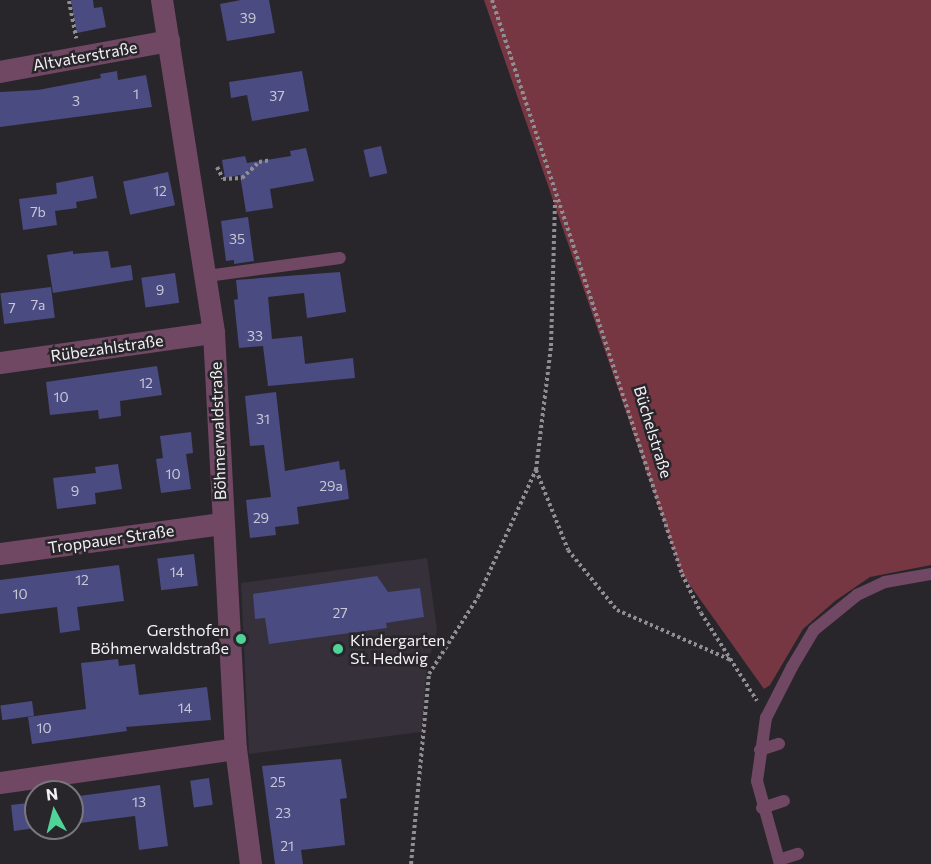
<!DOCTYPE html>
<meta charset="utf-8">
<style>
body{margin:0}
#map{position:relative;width:931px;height:864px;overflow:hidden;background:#29262b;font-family:Commissioner,sans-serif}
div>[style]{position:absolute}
.built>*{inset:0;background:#35303a}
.forest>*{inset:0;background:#763743}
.building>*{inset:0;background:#494b81;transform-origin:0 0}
.path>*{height:4px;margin-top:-2px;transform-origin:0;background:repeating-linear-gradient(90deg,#908e92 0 3px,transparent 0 6px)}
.service>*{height:12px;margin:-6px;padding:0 6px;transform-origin:6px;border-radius:6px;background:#704863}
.minor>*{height:22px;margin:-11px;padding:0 11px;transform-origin:11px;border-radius:11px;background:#704863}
.dots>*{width:16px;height:16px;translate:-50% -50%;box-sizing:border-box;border:3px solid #29262b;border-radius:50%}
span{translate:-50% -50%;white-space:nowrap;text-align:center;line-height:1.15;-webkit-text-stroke:5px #29262b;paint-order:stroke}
.number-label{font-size:14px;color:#c8c7d7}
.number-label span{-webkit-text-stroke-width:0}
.street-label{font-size:16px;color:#f2f0f4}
.poi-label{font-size:16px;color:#f2f0f4}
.right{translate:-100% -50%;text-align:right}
.left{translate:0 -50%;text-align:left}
.north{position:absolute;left:24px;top:780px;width:60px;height:60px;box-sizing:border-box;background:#29262b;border:2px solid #79777b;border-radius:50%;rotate:353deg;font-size:16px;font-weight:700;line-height:24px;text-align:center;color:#f2f0f4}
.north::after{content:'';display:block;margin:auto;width:21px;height:27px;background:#50d398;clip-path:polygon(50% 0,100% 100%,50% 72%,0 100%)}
</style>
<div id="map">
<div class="built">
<div style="clip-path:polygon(427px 558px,437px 630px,427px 668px,421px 732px,249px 754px,241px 583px)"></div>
</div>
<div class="forest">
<div style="clip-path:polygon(484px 0,931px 0,931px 565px,870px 577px,835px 601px,803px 629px,770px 685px,764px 689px,682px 574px)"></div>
</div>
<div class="building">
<div style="clip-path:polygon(71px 0,93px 0,94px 8px,102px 7px,106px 27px,77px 33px)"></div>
<div style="clip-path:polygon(241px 0,269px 0,275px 33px,227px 41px,220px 4px)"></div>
<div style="clip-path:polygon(117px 71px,118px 80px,146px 75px,152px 107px,0 127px,0 92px,38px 90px,101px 78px,100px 74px)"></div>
<div style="clip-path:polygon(302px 71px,309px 111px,252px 121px,247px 95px,231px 98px,229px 82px)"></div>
<div style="left:381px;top:146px;width:28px;height:18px;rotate:77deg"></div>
<div style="clip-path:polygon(306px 148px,314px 181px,270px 189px,273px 208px,246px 212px,240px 175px,225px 178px,222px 160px,245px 156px,247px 163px,291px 156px,290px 151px)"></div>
<div style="left:168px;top:172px;width:34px;height:46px;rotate:78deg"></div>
<div style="clip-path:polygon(93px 176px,97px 198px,76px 202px,77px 208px,55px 211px,57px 225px,23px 230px,19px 199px,57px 194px,56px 183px)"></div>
<div style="clip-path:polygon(248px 217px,254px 261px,234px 264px,234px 260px,226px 261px,221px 221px)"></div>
<div style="clip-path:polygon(73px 251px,73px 254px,108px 251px,111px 268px,131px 265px,133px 280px,53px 293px,47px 255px)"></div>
<div style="clip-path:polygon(340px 272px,346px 312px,307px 318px,304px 293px,268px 297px,272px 339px,302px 336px,305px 364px,353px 358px,355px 378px,268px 386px,263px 346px,239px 348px,234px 300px,238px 299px,236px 280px)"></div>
<div style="left:175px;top:273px;width:30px;height:34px;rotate:82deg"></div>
<div style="left:51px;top:287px;width:31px;height:51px;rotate:83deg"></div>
<div style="clip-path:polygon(157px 366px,162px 395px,120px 401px,121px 416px,99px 419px,98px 410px,50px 415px,46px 382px)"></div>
<div style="clip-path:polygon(276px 392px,285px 471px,339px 461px,340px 470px,345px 469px,349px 499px,297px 507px,299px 524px,275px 527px,276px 535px,250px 538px,246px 500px,271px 497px,264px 445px,250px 446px,245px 396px)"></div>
<div style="clip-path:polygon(191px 432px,193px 453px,186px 454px,191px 489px,161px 493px,156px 459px,163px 458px,160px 436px)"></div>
<div style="clip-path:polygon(118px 464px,122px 489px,95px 493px,96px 504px,57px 509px,53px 478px,96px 473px,95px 467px)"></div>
<div style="left:194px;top:554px;width:32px;height:37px;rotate:83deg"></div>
<div style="clip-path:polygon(119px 565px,124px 601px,77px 607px,80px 630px,60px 633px,57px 607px,0 614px,0 580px)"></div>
<div style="clip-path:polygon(377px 576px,388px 592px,420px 588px,424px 617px,386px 623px,387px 628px,269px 644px,265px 618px,255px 619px,253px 594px)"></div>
<div style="clip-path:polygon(118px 659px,119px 666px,135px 664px,139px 695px,207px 687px,211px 720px,126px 727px,127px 731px,32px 744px,28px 717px,86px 709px,81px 663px)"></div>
<div style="left:32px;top:701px;width:15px;height:32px;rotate:82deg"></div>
<div style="clip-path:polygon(341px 759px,347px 798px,340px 799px,345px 845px,301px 850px,303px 864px,275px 864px,262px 766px)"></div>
<div style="left:209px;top:778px;width:27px;height:19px;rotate:82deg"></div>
<div style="clip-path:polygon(160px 785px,168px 846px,139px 850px,135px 816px,72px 824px,72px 797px)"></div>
<div style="clip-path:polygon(36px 802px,36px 828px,14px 831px,11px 805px)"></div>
</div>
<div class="path">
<div style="left:492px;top:0;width:605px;rotate:71.68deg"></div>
<div style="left:682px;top:574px;width:43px;rotate:64deg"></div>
<div style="left:701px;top:613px;width:104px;rotate:57.5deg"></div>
<div style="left:69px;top:1px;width:38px;rotate:79deg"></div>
<div style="left:217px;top:167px;width:13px;rotate:63deg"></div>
<div style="left:223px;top:179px;width:19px;rotate:-3deg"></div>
<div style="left:242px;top:178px;width:23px;rotate:-43deg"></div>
<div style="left:259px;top:162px;width:12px;rotate:-9deg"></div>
<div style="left:536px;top:470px;width:125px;rotate:-83.1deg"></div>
<div style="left:551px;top:346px;width:146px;rotate:-88.4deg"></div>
<div style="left:411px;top:864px;width:191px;rotate:-84.6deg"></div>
<div style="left:429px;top:674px;width:91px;rotate:-57.5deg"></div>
<div style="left:478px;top:597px;width:140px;rotate:-65.5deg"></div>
<div style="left:536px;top:470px;width:86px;rotate:68.2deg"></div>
<div style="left:568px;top:550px;width:77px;rotate:50.8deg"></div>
<div style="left:617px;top:610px;width:124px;rotate:23.7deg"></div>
</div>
<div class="service">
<div style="left:207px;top:276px;width:134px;rotate:-7.7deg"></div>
<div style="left:760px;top:750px;width:20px;rotate:-18deg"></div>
<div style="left:762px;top:808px;width:23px;rotate:-18deg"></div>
<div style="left:779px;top:860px;width:20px;rotate:-18deg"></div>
<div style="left:780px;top:864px;width:86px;rotate:-105.5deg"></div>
<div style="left:757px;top:781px;width:64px;rotate:-81.9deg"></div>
<div style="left:766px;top:718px;width:57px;rotate:-63deg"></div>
<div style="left:792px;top:667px;width:43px;rotate:-59.3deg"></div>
<div style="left:814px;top:630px;width:55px;rotate:-39.1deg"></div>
<div style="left:857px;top:595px;width:31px;rotate:-25deg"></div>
<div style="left:885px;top:582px;width:47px;rotate:-9.9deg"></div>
</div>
<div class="minor">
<div style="left:162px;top:0;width:337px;rotate:81.1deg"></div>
<div style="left:214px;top:333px;width:417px;rotate:87deg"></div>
<div style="left:236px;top:749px;width:116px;rotate:82.6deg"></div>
<div style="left:0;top:72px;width:172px;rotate:-10.4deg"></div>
<div style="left:0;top:363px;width:216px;rotate:-8deg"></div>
<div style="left:0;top:554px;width:224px;rotate:-7.7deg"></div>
<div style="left:0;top:783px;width:238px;rotate:-8.2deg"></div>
</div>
<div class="dots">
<div style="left:241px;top:639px;background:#50d398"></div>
<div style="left:338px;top:649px;background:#50d398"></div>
</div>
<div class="number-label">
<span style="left:248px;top:18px">39</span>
<span style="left:136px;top:94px">1</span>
<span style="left:277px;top:96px">37</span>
<span style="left:76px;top:101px">3</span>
<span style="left:160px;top:191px">12</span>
<span style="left:38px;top:212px">7b</span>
<span style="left:237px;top:239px">35</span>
<span style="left:160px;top:290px">9</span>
<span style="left:38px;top:305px">7a</span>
<span style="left:12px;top:308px">7</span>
<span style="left:255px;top:336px">33</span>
<span style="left:146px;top:383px">12</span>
<span style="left:61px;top:397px">10</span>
<span style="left:263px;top:419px">31</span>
<span style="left:173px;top:474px">10</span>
<span style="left:331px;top:486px">29a</span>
<span style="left:75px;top:491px">9</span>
<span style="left:261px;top:518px">29</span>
<span style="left:177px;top:572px">14</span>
<span style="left:82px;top:580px">12</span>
<span style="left:20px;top:594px">10</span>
<span style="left:340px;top:613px">27</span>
<span style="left:185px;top:708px">14</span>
<span style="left:44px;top:728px">10</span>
<span style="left:278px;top:782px">25</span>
<span style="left:139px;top:802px">13</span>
<span style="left:283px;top:813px">23</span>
<span style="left:287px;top:846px">21</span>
</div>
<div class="street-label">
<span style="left:85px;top:56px;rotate:-10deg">Altvaterstraße</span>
<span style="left:107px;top:348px;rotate:-8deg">Rübezahlstraße</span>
<span style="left:218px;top:431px;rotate:-92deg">Böhmerwaldstraße</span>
<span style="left:653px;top:432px;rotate:73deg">Büchelstraße</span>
<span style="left:111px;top:539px;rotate:-8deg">Troppauer Straße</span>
</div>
<div class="poi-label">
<span class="right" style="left:229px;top:639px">Gersthofen<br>Böhmerwaldstraße</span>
<span class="left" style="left:350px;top:649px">Kindergarten<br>St. Hedwig</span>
</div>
<div class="north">N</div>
</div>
